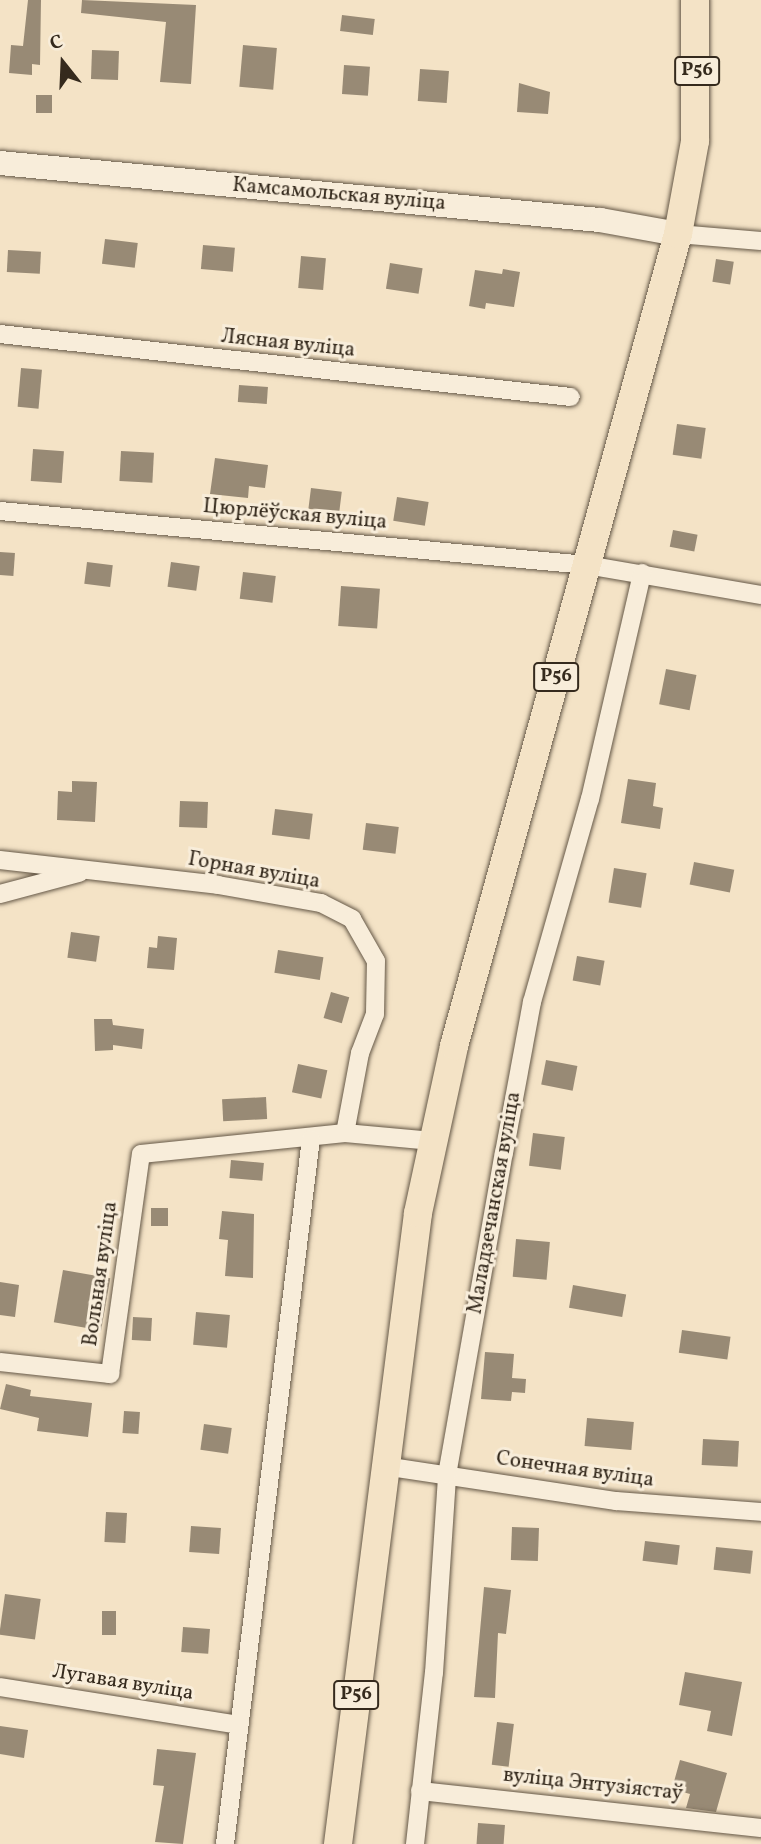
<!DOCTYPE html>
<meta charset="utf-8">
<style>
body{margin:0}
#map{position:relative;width:761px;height:1844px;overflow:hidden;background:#f4e3c6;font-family:Vollkorn,serif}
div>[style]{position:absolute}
.building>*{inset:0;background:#988a75;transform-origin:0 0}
.roads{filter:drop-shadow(0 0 2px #655847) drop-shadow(0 0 2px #655847)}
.street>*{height:18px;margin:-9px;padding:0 9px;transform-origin:9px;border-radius:9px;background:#f8edda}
.secondary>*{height:24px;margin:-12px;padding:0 12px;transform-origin:12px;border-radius:12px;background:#f8edda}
.primary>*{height:28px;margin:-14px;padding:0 14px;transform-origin:14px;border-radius:14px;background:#f4e3c6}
span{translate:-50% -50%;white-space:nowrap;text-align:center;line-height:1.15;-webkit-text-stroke:6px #f8edda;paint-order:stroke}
.shield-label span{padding:2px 5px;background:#f8edda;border:2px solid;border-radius:5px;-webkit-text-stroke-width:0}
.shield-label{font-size:19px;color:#352a1d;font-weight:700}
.street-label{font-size:21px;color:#352a1d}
.north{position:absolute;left:28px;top:28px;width:70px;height:70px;-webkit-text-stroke:5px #f8edda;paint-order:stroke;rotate:342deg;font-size:19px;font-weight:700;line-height:28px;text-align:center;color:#352a1d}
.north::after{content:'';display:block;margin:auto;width:24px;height:32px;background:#352a1d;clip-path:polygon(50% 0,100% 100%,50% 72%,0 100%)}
</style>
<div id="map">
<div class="building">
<div style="clip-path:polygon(28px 0,41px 0,40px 65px,32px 64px,32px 75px,9px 73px,11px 45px,23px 46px)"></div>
<div style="clip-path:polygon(82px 0,196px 5px,191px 84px,160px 82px,166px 22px,81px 13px)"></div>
<div style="left:342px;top:15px;width:33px;height:16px;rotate:7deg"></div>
<div style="left:243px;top:45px;width:34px;height:42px;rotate:5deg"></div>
<div style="left:92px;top:50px;width:27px;height:29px;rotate:2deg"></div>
<div style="left:344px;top:65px;width:26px;height:29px;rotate:4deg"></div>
<div style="left:420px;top:69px;width:29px;height:32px;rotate:4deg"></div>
<div style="clip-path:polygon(519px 83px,550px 92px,548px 114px,517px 112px)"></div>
<div style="left:36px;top:95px;width:16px;height:18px"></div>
<div style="left:105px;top:239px;width:33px;height:25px;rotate:7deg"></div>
<div style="left:203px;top:245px;width:32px;height:24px;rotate:5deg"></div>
<div style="left:8px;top:250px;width:33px;height:22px;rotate:3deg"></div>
<div style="left:301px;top:256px;width:25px;height:32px;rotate:5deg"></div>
<div style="left:716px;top:259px;width:18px;height:23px;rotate:9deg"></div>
<div style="left:390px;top:263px;width:33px;height:26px;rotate:9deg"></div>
<div style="clip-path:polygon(503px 269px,520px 272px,514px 307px,486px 303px,485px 309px,469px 306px,475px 270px,502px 274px)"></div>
<div style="left:21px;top:368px;width:21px;height:39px;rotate:5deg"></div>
<div style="left:239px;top:385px;width:29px;height:17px;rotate:4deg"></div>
<div style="left:677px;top:424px;width:29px;height:31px;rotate:8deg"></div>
<div style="left:33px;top:449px;width:31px;height:32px;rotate:4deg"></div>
<div style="left:121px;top:451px;width:33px;height:30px;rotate:3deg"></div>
<div style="clip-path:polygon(215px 458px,268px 465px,265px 488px,249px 486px,248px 498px,210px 494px)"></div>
<div style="left:311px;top:488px;width:31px;height:21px;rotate:7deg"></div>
<div style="left:397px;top:497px;width:32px;height:24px;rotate:9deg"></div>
<div style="left:673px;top:530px;width:25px;height:17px;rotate:11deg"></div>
<div style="left:0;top:552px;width:15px;height:23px;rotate:4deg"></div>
<div style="left:87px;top:562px;width:26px;height:22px;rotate:7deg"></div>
<div style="left:171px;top:562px;width:29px;height:25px;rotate:8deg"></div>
<div style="left:243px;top:572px;width:33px;height:27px;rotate:7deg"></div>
<div style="left:341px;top:586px;width:39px;height:40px;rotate:4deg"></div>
<div style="left:666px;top:669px;width:31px;height:36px;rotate:11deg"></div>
<div style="clip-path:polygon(628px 779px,656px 783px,653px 806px,663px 808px,660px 829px,621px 823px)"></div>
<div style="clip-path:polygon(72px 781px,97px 782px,95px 822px,57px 820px,58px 791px,72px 792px)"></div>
<div style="left:180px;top:801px;width:28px;height:26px;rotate:2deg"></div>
<div style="left:275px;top:809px;width:38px;height:26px;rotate:7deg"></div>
<div style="left:366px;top:823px;width:33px;height:27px;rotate:7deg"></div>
<div style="left:694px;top:862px;width:41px;height:23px;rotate:11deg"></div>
<div style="left:614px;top:868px;width:33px;height:35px;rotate:9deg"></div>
<div style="left:71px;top:932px;width:29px;height:26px;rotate:8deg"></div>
<div style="clip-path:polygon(158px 936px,177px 938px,174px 970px,147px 968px,149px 947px,157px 948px)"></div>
<div style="left:278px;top:950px;width:46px;height:23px;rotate:9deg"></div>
<div style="left:577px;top:956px;width:28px;height:25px;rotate:10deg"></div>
<div style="left:331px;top:992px;width:19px;height:27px;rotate:16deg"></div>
<div style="clip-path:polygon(94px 1019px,112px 1019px,113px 1025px,144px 1029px,142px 1049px,113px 1045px,113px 1050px,95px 1051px)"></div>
<div style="left:546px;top:1060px;width:32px;height:25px;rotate:11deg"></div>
<div style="left:298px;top:1064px;width:30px;height:29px;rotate:12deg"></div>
<div style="left:266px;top:1097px;width:22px;height:44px;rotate:87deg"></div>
<div style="left:533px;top:1133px;width:32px;height:33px;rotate:7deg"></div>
<div style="left:231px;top:1160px;width:33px;height:18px;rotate:5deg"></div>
<div style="left:151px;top:1208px;width:17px;height:18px"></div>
<div style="clip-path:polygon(222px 1211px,254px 1214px,253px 1278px,225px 1276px,228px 1240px,219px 1239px)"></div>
<div style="left:516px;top:1239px;width:34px;height:38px;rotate:5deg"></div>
<div style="left:63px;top:1270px;width:48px;height:53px;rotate:10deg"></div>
<div style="clip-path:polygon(0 1282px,19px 1285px,15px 1317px,0 1315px)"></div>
<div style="left:573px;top:1285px;width:54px;height:23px;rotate:10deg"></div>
<div style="left:196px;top:1312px;width:34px;height:33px;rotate:5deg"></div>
<div style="left:133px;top:1317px;width:19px;height:23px;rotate:3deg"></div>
<div style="left:682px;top:1330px;width:49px;height:23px;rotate:8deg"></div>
<div style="clip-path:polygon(485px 1352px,514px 1354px,512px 1378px,526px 1379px,525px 1393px,512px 1392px,511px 1401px,481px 1399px)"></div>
<div style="clip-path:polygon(6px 1384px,31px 1390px,30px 1396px,92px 1403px,88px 1437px,37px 1431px,39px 1418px,0 1409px)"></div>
<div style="left:124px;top:1411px;width:16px;height:22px;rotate:4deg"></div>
<div style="left:587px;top:1418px;width:47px;height:28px;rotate:5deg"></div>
<div style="left:204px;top:1424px;width:28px;height:26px;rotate:8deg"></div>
<div style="left:703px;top:1439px;width:36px;height:26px;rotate:3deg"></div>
<div style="left:106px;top:1512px;width:21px;height:30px;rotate:3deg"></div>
<div style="left:191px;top:1526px;width:30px;height:26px;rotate:4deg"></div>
<div style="left:512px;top:1527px;width:27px;height:33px;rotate:2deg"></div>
<div style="left:645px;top:1541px;width:35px;height:20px;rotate:7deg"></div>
<div style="left:716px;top:1547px;width:37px;height:23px;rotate:6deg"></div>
<div style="clip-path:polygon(484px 1587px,511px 1590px,506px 1634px,498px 1633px,495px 1698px,474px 1697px)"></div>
<div style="left:5px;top:1594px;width:36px;height:41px;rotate:8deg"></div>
<div style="left:102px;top:1611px;width:14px;height:24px"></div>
<div style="left:183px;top:1627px;width:27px;height:25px;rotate:4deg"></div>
<div style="clip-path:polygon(685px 1672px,742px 1682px,732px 1736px,707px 1731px,711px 1711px,679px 1705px)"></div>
<div style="left:497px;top:1722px;width:17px;height:43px;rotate:7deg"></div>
<div style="clip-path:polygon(0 1726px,28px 1730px,24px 1758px,0 1754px)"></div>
<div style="clip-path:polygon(157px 1749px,196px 1753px,183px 1844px,155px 1842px,164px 1786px,153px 1785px)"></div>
<div style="clip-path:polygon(680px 1760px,727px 1773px,716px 1812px,686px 1808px,690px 1794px,672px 1789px)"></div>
<div style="left:478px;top:1823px;width:27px;height:21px;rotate:4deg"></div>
</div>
<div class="roads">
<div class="street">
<div style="left:678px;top:234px;width:83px;rotate:4.8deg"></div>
<div style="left:0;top:334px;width:574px;rotate:6.3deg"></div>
<div style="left:0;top:511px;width:588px;rotate:5.26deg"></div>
<div style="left:586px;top:565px;width:178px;rotate:9.7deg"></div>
<div style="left:0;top:860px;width:219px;rotate:6.5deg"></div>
<div style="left:218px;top:885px;width:105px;rotate:9.9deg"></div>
<div style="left:321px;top:903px;width:35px;rotate:27deg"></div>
<div style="left:352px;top:919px;width:48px;rotate:60.3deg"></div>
<div style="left:376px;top:961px;width:53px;rotate:91.1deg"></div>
<div style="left:375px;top:1014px;width:42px;rotate:111deg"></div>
<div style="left:360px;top:1053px;width:81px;rotate:100.6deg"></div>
<div style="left:0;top:894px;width:82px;rotate:-14.9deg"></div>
<div style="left:0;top:1362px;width:111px;rotate:6.2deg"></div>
<div style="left:110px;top:1374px;width:222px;rotate:-82deg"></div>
<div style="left:141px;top:1154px;width:205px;rotate:-5.9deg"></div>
<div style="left:345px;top:1133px;width:88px;rotate:5.2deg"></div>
<div style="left:384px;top:1466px;width:235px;rotate:8.6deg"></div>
<div style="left:616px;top:1501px;width:145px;rotate:4.3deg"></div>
<div style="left:0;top:1687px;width:242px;rotate:9deg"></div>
<div style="left:420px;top:1791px;width:343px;rotate:6.2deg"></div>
<div style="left:225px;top:1844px;width:710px;rotate:-83.05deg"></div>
<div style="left:415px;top:1844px;width:172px;rotate:-83.7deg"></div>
<div style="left:434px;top:1673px;width:198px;rotate:-86.2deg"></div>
<div style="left:447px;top:1475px;width:327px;rotate:-80deg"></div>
<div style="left:504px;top:1153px;width:154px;rotate:-79.5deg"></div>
<div style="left:532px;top:1002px;width:211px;rotate:-74.1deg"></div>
<div style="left:590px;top:799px;width:232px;rotate:-77deg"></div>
</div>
<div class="secondary">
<div style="left:0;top:163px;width:603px;rotate:5.43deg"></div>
<div style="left:600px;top:220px;width:79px;rotate:10.2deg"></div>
</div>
<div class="primary">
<div style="left:338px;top:1844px;width:636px;rotate:-82.77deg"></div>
<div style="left:418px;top:1213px;width:171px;rotate:-77.8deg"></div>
<div style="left:454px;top:1046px;width:842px;rotate:-74.58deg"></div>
<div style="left:678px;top:234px;width:95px;rotate:-79.6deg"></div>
<div style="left:695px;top:141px;width:141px;rotate:-90deg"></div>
</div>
</div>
<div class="shield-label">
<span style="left:697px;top:71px">Р56</span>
<span style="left:556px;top:677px">Р56</span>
<span style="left:356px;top:1695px">Р56</span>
</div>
<div class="street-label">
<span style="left:339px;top:195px;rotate:5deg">Камсамольская вуліца</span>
<span style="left:288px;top:344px;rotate:6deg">Лясная вуліца</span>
<span style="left:295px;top:515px;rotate:5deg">Цюрлёўская вуліца</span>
<span style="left:254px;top:871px;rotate:10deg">Горная вуліца</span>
<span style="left:495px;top:1203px;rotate:-80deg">Маладзечанская вуліца</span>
<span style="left:101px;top:1274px;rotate:-82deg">Вольная вуліца</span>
<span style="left:575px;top:1470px;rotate:8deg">Сонечная вуліца</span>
<span style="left:123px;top:1683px;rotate:9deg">Лугавая вуліца</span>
<span style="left:593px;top:1785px;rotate:6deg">вуліца Энтузіястаў</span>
</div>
<div class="north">С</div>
</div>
